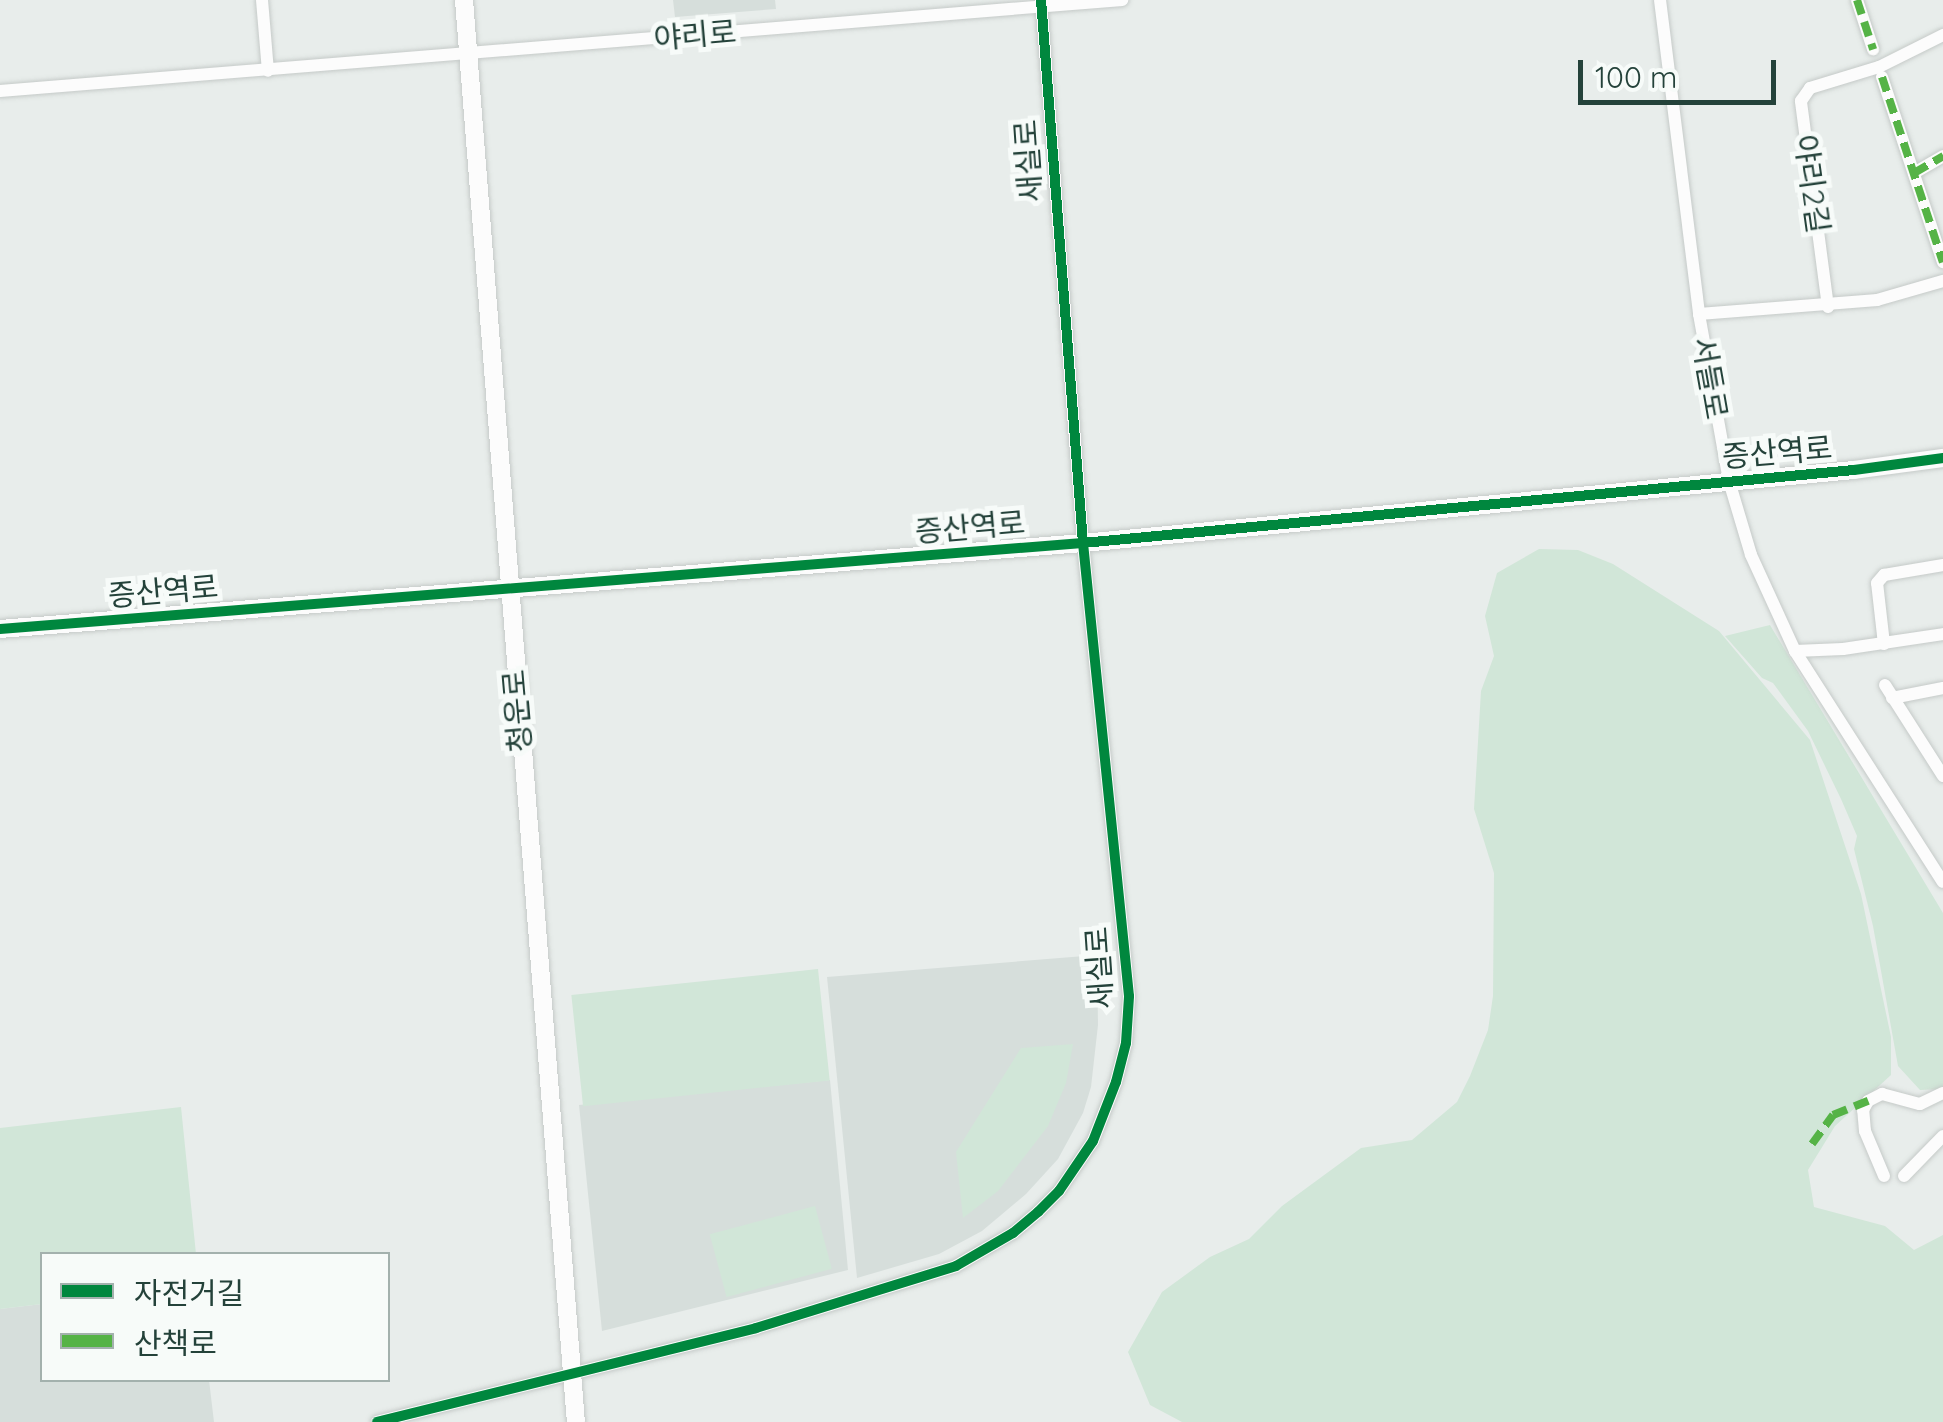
<!DOCTYPE html>
<meta charset="utf-8">
<style>
body{margin:0}
#map{position:relative;width:1943px;height:1422px;overflow:hidden;background:#e8edeb;font-family:Quicksand,"Noto Sans KR",sans-serif}
div>[style]{position:absolute}
.built>*{inset:0;background:#d6dedb}
.green>*{inset:0;background:#d1e6d8;transform-origin:0 0}
.roads{filter:drop-shadow(0 0 2px #c5cac8) drop-shadow(0 0 2px #c5cac8)}
.street>*{height:12px;margin:-6px;padding:0 6px;transform-origin:6px;border-radius:6px;background:#fcfcfc}
.secondary>*{height:18px;margin:-9px;padding:0 9px;transform-origin:9px;border-radius:9px;background:#fcfcfc}
.quiet>*{height:8px;margin-top:-4px;transform-origin:0;background:repeating-linear-gradient(90deg,#55b346 0 15px,transparent 0 23px)}
.cycleway>*{height:10px;margin:-5px;padding:0 5px;transform-origin:5px;border-radius:5px;background:#00873e}
span{translate:-50% -50%;white-space:nowrap;text-align:center;line-height:1.15;-webkit-text-stroke:10px #f7fbf9;paint-order:stroke}
.street-label{font-size:30px;color:#24423a}
.legend{position:absolute;left:40px;top:1252px;width:350px;height:130px;box-sizing:border-box;background:#f7fbf9;border:2px solid #a3b1ad;margin:0;padding:12px 18px;list-style:none;font-size:30px;color:#24423a}
.legend li{display:flex;align-items:center;gap:20px;height:50px}
.legend b{width:50px;border:2px solid #a3b1ad}
.scale{position:absolute;left:1578px;top:60px;width:198px;height:45px;box-sizing:border-box;border:5px solid #24423a;border-top:0;padding-left:12px;font-size:30px;line-height:35px;white-space:nowrap;color:#24423a;-webkit-text-stroke:8px #f7fbf9;paint-order:stroke}
</style>
<div id="map">
<div class="built">
<div style="clip-path:polygon(673px 0,775px 0,776px 9px,675px 17px)"></div>
<div style="clip-path:polygon(1097px 955px,1098px 1025px,1091px 1087px,1083px 1113px,1058px 1159px,1026px 1194px,982px 1231px,939px 1254px,857px 1278px,827px 977px)"></div>
<div style="clip-path:polygon(830px 1080px,848px 1270px,602px 1331px,579px 1105px)"></div>
<div style="clip-path:polygon(42px 1304px,42px 1380px,209px 1380px,214px 1422px,0 1422px,0 1309px)"></div>
</div>
<div class="green">
<div style="clip-path:polygon(1539px 549px,1578px 550px,1613px 564px,1719px 631px,1810px 740px,1861px 894px,1891px 1037px,1891px 1075px,1835px 1126px,1808px 1170px,1814px 1207px,1885px 1226px,1914px 1250px,1943px 1235px,1943px 1422px,1182px 1422px,1150px 1405px,1128px 1352px,1162px 1292px,1210px 1257px,1249px 1239px,1282px 1206px,1361px 1148px,1412px 1140px,1457px 1102px,1470px 1076px,1488px 1030px,1493px 996px,1494px 873px,1474px 809px,1481px 691px,1494px 656px,1485px 616px,1497px 573px)"></div>
<div style="clip-path:polygon(1770px 625px,1943px 913px,1943px 1089px,1920px 1090px,1898px 1066px,1873px 926px,1854px 849px,1857px 836px,1841px 799px,1808px 731px,1773px 683px,1762px 678px,1725px 636px)"></div>
<div style="left:818px;top:969px;width:112px;height:248px;rotate:84deg"></div>
<div style="clip-path:polygon(1073px 1044px,1066px 1083px,1048px 1126px,998px 1191px,963px 1218px,956px 1152px,1021px 1048px)"></div>
<div style="clip-path:polygon(181px 1107px,196px 1254px,42px 1254px,42px 1304px,0 1309px,0 1128px)"></div>
<div style="left:815px;top:1206px;width:65px;height:109px;rotate:75deg"></div>
</div>
<div class="roads">
<div class="street">
<div style="left:262px;top:0;width:71px;rotate:85.2deg"></div>
<div style="left:1660px;top:0;width:316px;rotate:82.9deg"></div>
<div style="left:1699px;top:314px;width:170px;rotate:79.8deg"></div>
<div style="left:1729px;top:481px;width:77px;rotate:73.4deg"></div>
<div style="left:1751px;top:555px;width:106px;rotate:65.4deg"></div>
<div style="left:1795px;top:651px;width:274px;rotate:57.4deg"></div>
<div style="left:1857px;top:0;width:52px;rotate:71.9deg"></div>
<div style="left:1882px;top:77px;width:195px;rotate:71.8deg"></div>
<div style="left:0;top:91px;width:1126px;rotate:-4.64deg"></div>
<div style="left:1914px;top:173px;width:34px;rotate:-30deg"></div>
<div style="left:1828px;top:307px;width:208px;rotate:-97.5deg"></div>
<div style="left:1801px;top:101px;width:16px;rotate:-55deg"></div>
<div style="left:1810px;top:88px;width:72px;rotate:-16.9deg"></div>
<div style="left:1879px;top:67px;width:72px;rotate:-26.6deg"></div>
<div style="left:1699px;top:314px;width:179px;rotate:-4.5deg"></div>
<div style="left:1877px;top:300px;width:69px;rotate:-16.1deg"></div>
<div style="left:1884px;top:644px;width:61px;rotate:-96.5deg"></div>
<div style="left:1877px;top:583px;width:11px;rotate:-49deg"></div>
<div style="left:1884px;top:575px;width:60px;rotate:-9.6deg"></div>
<div style="left:1795px;top:651px;width:48px;rotate:-2.4deg"></div>
<div style="left:1843px;top:649px;width:101px;rotate:-8.5deg"></div>
<div style="left:1885px;top:685px;width:108px;rotate:57.5deg"></div>
<div style="left:1892px;top:698px;width:52px;rotate:-11.1deg"></div>
<div style="left:1884px;top:1176px;width:49px;rotate:-112.9deg"></div>
<div style="left:1865px;top:1131px;width:21px;rotate:-95deg"></div>
<div style="left:1863px;top:1110px;width:10px;rotate:-61deg"></div>
<div style="left:1868px;top:1101px;width:16px;rotate:-27deg"></div>
<div style="left:1882px;top:1094px;width:39px;rotate:15deg"></div>
<div style="left:1920px;top:1104px;width:25px;rotate:-26deg"></div>
<div style="left:1904px;top:1176px;width:56px;rotate:-45.7deg"></div>
<div style="left:377px;top:1422px;width:390px;rotate:-13.9deg"></div>
<div style="left:756px;top:1328px;width:209px;rotate:-17.2deg"></div>
<div style="left:956px;top:1266px;width:66px;rotate:-30.1deg"></div>
<div style="left:1013px;top:1233px;width:33px;rotate:-40deg"></div>
<div style="left:1038px;top:1212px;width:30px;rotate:-45deg"></div>
<div style="left:1059px;top:1191px;width:60px;rotate:-55.8deg"></div>
<div style="left:1093px;top:1141px;width:63px;rotate:-68.7deg"></div>
<div style="left:1116px;top:1082px;width:40px;rotate:-75.6deg"></div>
<div style="left:1126px;top:1043px;width:47px;rotate:-86.3deg"></div>
<div style="left:1129px;top:996px;width:455px;rotate:-95.8deg"></div>
<div style="left:1083px;top:543px;width:545px;rotate:-94.42deg"></div>
</div>
<div class="secondary">
<div style="left:464px;top:0;width:1426px;rotate:85.5deg"></div>
<div style="left:0;top:629px;width:1086px;rotate:-4.54deg"></div>
<div style="left:1083px;top:543px;width:774px;rotate:-5.41deg"></div>
<div style="left:1854px;top:470px;width:90px;rotate:-7.7deg"></div>
</div>
</div>
<div class="quiet">
<div style="left:1857px;top:0;width:52px;rotate:71.9deg"></div>
<div style="left:1882px;top:77px;width:195px;rotate:71.8deg"></div>
<div style="left:1914px;top:173px;width:34px;rotate:-30deg"></div>
<div style="left:1812px;top:1144px;width:36px;rotate:-54deg"></div>
<div style="left:1833px;top:1115px;width:38px;rotate:-22deg"></div>
</div>
<div class="cycleway">
<div style="left:0;top:629px;width:1086px;rotate:-4.54deg"></div>
<div style="left:1083px;top:543px;width:774px;rotate:-5.41deg"></div>
<div style="left:1854px;top:470px;width:90px;rotate:-7.7deg"></div>
<div style="left:377px;top:1422px;width:390px;rotate:-13.9deg"></div>
<div style="left:756px;top:1328px;width:209px;rotate:-17.2deg"></div>
<div style="left:956px;top:1266px;width:66px;rotate:-30.1deg"></div>
<div style="left:1013px;top:1233px;width:33px;rotate:-40deg"></div>
<div style="left:1038px;top:1212px;width:30px;rotate:-45deg"></div>
<div style="left:1059px;top:1191px;width:60px;rotate:-55.8deg"></div>
<div style="left:1093px;top:1141px;width:63px;rotate:-68.7deg"></div>
<div style="left:1116px;top:1082px;width:40px;rotate:-75.6deg"></div>
<div style="left:1126px;top:1043px;width:47px;rotate:-86.3deg"></div>
<div style="left:1129px;top:996px;width:455px;rotate:-95.8deg"></div>
<div style="left:1083px;top:543px;width:545px;rotate:-94.42deg"></div>
</div>
<div class="street-label">
<span style="left:695px;top:35px;rotate:-5deg">야리로</span>
<span style="left:1028px;top:161px;rotate:-94deg">새실로</span>
<span style="left:1812px;top:184px;rotate:82deg">야리2길</span>
<span style="left:1710px;top:378px;rotate:80deg">서들로</span>
<span style="left:1777px;top:452px;rotate:-5deg">증산역로</span>
<span style="left:970px;top:527px;rotate:-5deg">증산역로</span>
<span style="left:163px;top:591px;rotate:-5deg">증산역로</span>
<span style="left:517px;top:711px;rotate:-95deg">청운로</span>
<span style="left:1099px;top:968px;rotate:-94deg">새실로</span>
</div>
<ul class="legend">
<li><b style="height:12px;background:#00873e"></b>자전거길</li>
<li><b style="height:12px;background:#55b346"></b>산책로</li>
</ul>
<div class="scale">100 m</div>
</div>
